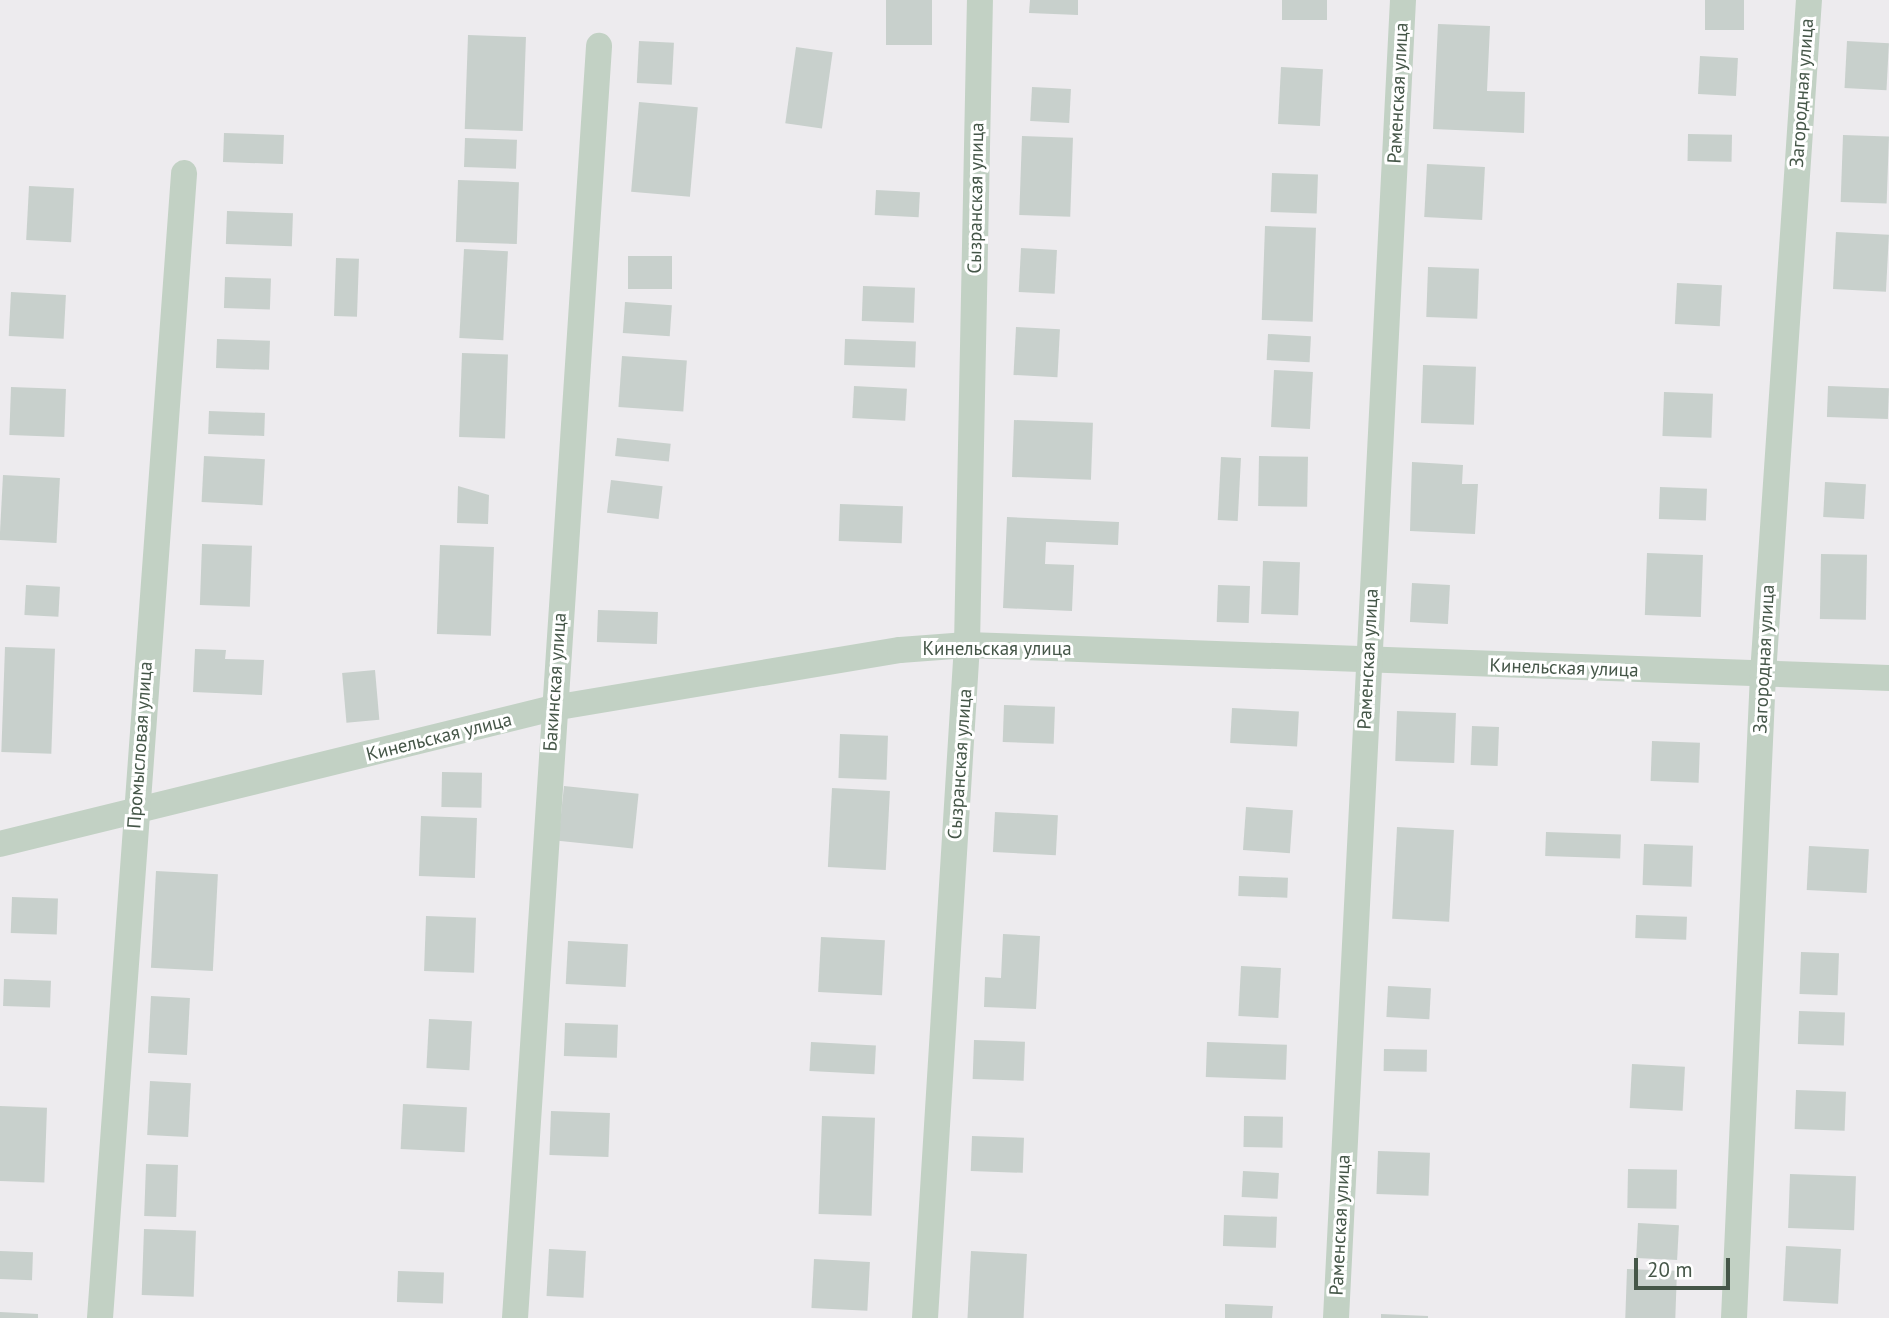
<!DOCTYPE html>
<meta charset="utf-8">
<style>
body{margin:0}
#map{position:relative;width:1889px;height:1318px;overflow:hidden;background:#edebee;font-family:"PT Sans",sans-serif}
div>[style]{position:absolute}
.building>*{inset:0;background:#c8d0cc;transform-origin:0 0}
.minor>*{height:26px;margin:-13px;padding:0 13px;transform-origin:13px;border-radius:13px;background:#c2d1c4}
span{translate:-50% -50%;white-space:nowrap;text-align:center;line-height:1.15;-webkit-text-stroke:6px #fff;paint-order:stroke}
.street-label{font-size:19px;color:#455648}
.scale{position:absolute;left:1634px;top:1258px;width:96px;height:32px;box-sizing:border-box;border:4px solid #455648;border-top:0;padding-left:9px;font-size:21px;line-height:24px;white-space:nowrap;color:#455648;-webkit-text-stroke:5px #fff;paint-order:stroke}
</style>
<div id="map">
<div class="building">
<div style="left:886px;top:0;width:46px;height:45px"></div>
<div style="clip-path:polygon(1030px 0,1078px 0,1078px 15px,1029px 13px)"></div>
<div style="left:1282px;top:0;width:45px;height:20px"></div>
<div style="left:1705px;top:0;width:39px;height:30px"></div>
<div style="clip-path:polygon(1438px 24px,1490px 26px,1487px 91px,1525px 92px,1524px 133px,1433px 129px)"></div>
<div style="left:468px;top:35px;width:58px;height:94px;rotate:2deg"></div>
<div style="left:639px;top:41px;width:35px;height:42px;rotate:3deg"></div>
<div style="left:1847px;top:41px;width:42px;height:47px;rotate:3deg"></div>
<div style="left:796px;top:47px;width:37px;height:77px;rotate:8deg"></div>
<div style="left:1700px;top:56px;width:38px;height:38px;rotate:3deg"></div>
<div style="left:1281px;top:67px;width:42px;height:57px;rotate:3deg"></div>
<div style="left:1032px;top:87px;width:39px;height:34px;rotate:3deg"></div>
<div style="left:639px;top:102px;width:59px;height:90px;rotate:5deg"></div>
<div style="left:224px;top:133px;width:60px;height:29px;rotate:2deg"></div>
<div style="left:1688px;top:134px;width:44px;height:27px;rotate:1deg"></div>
<div style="left:1843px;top:135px;width:46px;height:67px;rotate:2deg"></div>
<div style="left:1022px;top:136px;width:51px;height:79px;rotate:2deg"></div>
<div style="left:465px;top:138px;width:52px;height:29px;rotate:2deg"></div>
<div style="left:1427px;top:164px;width:58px;height:53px;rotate:3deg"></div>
<div style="left:1272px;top:173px;width:46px;height:39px;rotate:2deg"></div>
<div style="left:458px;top:180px;width:61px;height:62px;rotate:2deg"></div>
<div style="left:29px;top:186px;width:45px;height:54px;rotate:3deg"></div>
<div style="left:876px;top:190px;width:44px;height:25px;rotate:3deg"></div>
<div style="left:227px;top:211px;width:66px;height:33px;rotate:2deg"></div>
<div style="left:1265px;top:226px;width:51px;height:94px;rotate:2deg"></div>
<div style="left:1836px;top:232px;width:53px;height:57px;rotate:3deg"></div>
<div style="left:1021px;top:248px;width:36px;height:44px;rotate:3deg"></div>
<div style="left:464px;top:249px;width:44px;height:89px;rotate:3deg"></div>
<div style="left:628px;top:256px;width:44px;height:33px"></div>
<div style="left:336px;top:258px;width:23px;height:58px;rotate:2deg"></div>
<div style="left:1428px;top:267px;width:51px;height:50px;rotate:2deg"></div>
<div style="left:225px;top:277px;width:46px;height:31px;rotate:2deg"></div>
<div style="left:1677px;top:283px;width:45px;height:41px;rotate:3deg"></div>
<div style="left:863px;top:286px;width:52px;height:35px;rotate:2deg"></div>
<div style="left:11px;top:292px;width:55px;height:44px;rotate:3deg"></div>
<div style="left:625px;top:302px;width:47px;height:31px;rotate:4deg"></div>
<div style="left:1016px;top:327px;width:44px;height:48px;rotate:3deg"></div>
<div style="left:1268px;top:334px;width:43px;height:26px;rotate:3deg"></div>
<div style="left:217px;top:339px;width:53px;height:29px;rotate:2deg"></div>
<div style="left:845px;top:339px;width:71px;height:26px;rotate:2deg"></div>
<div style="left:462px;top:353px;width:46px;height:84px;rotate:2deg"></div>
<div style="left:622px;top:356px;width:65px;height:51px;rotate:4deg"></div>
<div style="left:1423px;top:365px;width:53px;height:58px;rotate:2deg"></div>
<div style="left:1274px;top:370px;width:39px;height:57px;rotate:3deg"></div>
<div style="left:854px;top:386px;width:53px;height:32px;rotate:3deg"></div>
<div style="left:1828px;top:386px;width:61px;height:31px;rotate:2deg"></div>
<div style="left:11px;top:387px;width:55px;height:48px;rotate:2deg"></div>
<div style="left:1664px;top:392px;width:49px;height:44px;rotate:2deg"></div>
<div style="left:209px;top:411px;width:56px;height:23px;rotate:2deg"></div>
<div style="left:1014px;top:420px;width:79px;height:57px;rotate:2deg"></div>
<div style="left:617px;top:438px;width:54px;height:18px;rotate:6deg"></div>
<div style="left:204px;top:456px;width:61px;height:46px;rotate:3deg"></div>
<div style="left:1259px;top:456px;width:49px;height:50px;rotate:1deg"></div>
<div style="left:1221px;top:457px;width:20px;height:63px;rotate:3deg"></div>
<div style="clip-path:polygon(1412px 462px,1463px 465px,1462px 484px,1478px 484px,1475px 534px,1410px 531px)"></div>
<div style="left:3px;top:475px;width:57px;height:65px;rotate:3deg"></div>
<div style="left:611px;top:480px;width:52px;height:33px;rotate:7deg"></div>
<div style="left:1825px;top:482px;width:41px;height:35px;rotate:3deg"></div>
<div style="clip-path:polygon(458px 486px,489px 495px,488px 524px,457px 523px)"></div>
<div style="left:1660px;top:487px;width:47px;height:32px;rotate:2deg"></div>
<div style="left:840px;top:504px;width:63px;height:37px;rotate:2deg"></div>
<div style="clip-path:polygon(1007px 517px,1119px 522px,1118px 545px,1046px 542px,1045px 564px,1074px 565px,1072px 611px,1003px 608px)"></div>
<div style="left:202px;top:544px;width:50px;height:61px;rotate:2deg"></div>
<div style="left:440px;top:545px;width:54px;height:89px;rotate:2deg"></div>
<div style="left:1647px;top:553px;width:56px;height:62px;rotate:2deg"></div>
<div style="left:1821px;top:554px;width:46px;height:65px;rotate:1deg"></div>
<div style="left:1263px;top:561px;width:37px;height:53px;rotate:2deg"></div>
<div style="left:1412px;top:583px;width:38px;height:39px;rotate:3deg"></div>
<div style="left:26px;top:585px;width:34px;height:30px;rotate:3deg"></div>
<div style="left:1218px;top:585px;width:32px;height:37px;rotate:2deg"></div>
<div style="left:598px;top:610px;width:60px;height:32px;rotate:2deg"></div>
<div style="left:5px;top:647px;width:50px;height:105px;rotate:2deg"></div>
<div style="clip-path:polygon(195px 649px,226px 650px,225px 659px,264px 660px,262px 695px,193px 692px)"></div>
<div style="left:375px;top:670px;width:50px;height:33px;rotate:85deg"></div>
<div style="left:1004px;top:705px;width:51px;height:37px;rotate:2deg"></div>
<div style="left:1232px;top:708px;width:67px;height:35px;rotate:3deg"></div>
<div style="left:1397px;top:711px;width:59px;height:50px;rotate:2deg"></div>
<div style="left:1472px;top:726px;width:27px;height:39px;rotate:2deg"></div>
<div style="left:840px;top:734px;width:48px;height:44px;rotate:2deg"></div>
<div style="left:1652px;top:741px;width:48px;height:40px;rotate:2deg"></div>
<div style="left:442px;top:772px;width:40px;height:35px;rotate:1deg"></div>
<div style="left:564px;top:786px;width:75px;height:55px;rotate:6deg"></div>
<div style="left:832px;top:788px;width:58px;height:79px;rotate:3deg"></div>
<div style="left:1246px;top:807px;width:47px;height:43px;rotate:4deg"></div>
<div style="left:995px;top:812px;width:63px;height:40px;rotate:3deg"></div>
<div style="left:421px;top:816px;width:56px;height:60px;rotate:2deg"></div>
<div style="left:1397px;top:827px;width:57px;height:92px;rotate:3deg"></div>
<div style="left:1546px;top:832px;width:75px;height:24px;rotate:2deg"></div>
<div style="left:1644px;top:844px;width:49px;height:41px;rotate:2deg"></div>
<div style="left:1809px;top:846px;width:60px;height:44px;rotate:3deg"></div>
<div style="left:156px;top:871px;width:62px;height:97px;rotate:3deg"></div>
<div style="left:1239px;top:876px;width:49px;height:20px;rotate:2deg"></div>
<div style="left:12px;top:897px;width:46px;height:36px;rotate:2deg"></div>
<div style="left:1636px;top:915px;width:51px;height:23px;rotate:2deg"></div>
<div style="left:426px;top:916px;width:50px;height:55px;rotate:2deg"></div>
<div style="clip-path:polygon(1003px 934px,1040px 936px,1036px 1009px,984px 1007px,985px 977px,1001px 978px)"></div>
<div style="left:821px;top:937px;width:64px;height:55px;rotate:3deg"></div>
<div style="left:568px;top:941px;width:60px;height:43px;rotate:3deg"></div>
<div style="left:1801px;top:952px;width:38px;height:42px;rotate:2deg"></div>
<div style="left:1241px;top:966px;width:40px;height:50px;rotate:3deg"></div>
<div style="left:4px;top:979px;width:47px;height:27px;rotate:2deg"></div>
<div style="left:1388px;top:986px;width:43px;height:31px;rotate:3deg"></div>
<div style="left:151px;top:996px;width:39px;height:57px;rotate:3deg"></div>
<div style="left:1799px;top:1011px;width:46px;height:33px;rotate:2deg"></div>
<div style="left:429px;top:1019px;width:43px;height:49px;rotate:3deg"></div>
<div style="left:565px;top:1023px;width:53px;height:33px;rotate:2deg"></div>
<div style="left:974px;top:1040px;width:51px;height:39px;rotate:2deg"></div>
<div style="left:811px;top:1042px;width:65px;height:29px;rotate:3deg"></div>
<div style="left:1207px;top:1042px;width:80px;height:35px;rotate:2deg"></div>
<div style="left:1384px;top:1049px;width:43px;height:22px;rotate:1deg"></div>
<div style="left:1632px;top:1064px;width:53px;height:44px;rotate:3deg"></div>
<div style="left:150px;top:1081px;width:41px;height:54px;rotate:3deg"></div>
<div style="left:1796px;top:1090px;width:50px;height:39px;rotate:2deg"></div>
<div style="left:403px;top:1104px;width:64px;height:45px;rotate:3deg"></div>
<div style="left:0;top:1106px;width:47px;height:75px;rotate:2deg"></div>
<div style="left:551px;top:1111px;width:59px;height:44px;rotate:2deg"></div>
<div style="left:822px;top:1116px;width:53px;height:98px;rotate:2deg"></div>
<div style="left:1244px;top:1116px;width:39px;height:31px;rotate:1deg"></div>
<div style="left:972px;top:1136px;width:52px;height:35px;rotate:2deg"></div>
<div style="left:1378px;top:1151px;width:52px;height:43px;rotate:2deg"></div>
<div style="left:146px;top:1164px;width:32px;height:52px;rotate:2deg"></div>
<div style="left:1628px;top:1169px;width:49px;height:39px;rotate:1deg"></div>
<div style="left:1243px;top:1171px;width:36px;height:26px;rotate:3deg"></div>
<div style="left:1790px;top:1174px;width:66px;height:54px;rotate:2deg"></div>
<div style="left:1224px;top:1215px;width:53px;height:31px;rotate:2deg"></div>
<div style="left:1638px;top:1223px;width:41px;height:35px;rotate:3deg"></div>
<div style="left:144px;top:1229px;width:52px;height:66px;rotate:2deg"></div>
<div style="left:1786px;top:1246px;width:55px;height:55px;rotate:3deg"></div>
<div style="left:549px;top:1249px;width:37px;height:47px;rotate:3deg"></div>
<div style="left:0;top:1251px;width:33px;height:28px;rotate:2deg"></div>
<div style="left:971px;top:1251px;width:56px;height:67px;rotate:3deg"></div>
<div style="left:814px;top:1259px;width:56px;height:49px;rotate:3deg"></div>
<div style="left:1627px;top:1269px;width:50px;height:49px;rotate:2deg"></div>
<div style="left:398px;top:1271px;width:46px;height:31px;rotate:2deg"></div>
<div style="clip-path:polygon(1225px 1304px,1273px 1306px,1272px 1318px,1225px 1318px)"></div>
<div style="clip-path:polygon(0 1312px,38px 1314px,38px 1318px,0 1318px)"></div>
<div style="clip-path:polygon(1381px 1314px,1428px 1316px,1428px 1318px,1381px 1318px)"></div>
</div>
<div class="minor">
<div style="left:0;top:844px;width:569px;rotate:-13.82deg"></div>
<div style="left:553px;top:708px;width:352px;rotate:-9.5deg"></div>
<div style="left:900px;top:650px;width:67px;rotate:-4.3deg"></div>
<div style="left:967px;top:645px;width:923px;rotate:2.05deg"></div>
<div style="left:100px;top:1318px;width:1148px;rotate:-85.8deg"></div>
<div style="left:515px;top:1318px;width:1275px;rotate:-86.22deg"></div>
<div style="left:925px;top:1318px;width:674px;rotate:-86.43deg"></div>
<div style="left:967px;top:645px;width:645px;rotate:-88.85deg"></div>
<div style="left:1336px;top:1318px;width:1320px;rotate:-87.09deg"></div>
<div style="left:1734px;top:1318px;width:645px;rotate:-87.42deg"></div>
<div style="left:1763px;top:674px;width:676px;rotate:-86.1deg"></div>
</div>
<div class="street-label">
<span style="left:1398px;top:93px;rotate:-87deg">Раменская улица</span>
<span style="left:1802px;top:93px;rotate:-86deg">Загородная улица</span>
<span style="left:976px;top:198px;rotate:-89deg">Сызранская улица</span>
<span style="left:997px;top:649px">Кинельская улица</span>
<span style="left:1368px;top:659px;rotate:-87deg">Раменская улица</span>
<span style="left:1764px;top:659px;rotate:-87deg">Загородная улица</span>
<span style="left:1564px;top:668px;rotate:2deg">Кинельская улица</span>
<span style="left:555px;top:682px;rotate:-86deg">Бакинская улица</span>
<span style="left:439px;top:737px;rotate:-14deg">Кинельская улица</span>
<span style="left:140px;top:745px;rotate:-86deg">Промысловая улица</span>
<span style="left:960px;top:764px;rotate:-86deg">Сызранская улица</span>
<span style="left:1340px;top:1225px;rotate:-87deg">Раменская улица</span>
</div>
<div class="scale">20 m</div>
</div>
